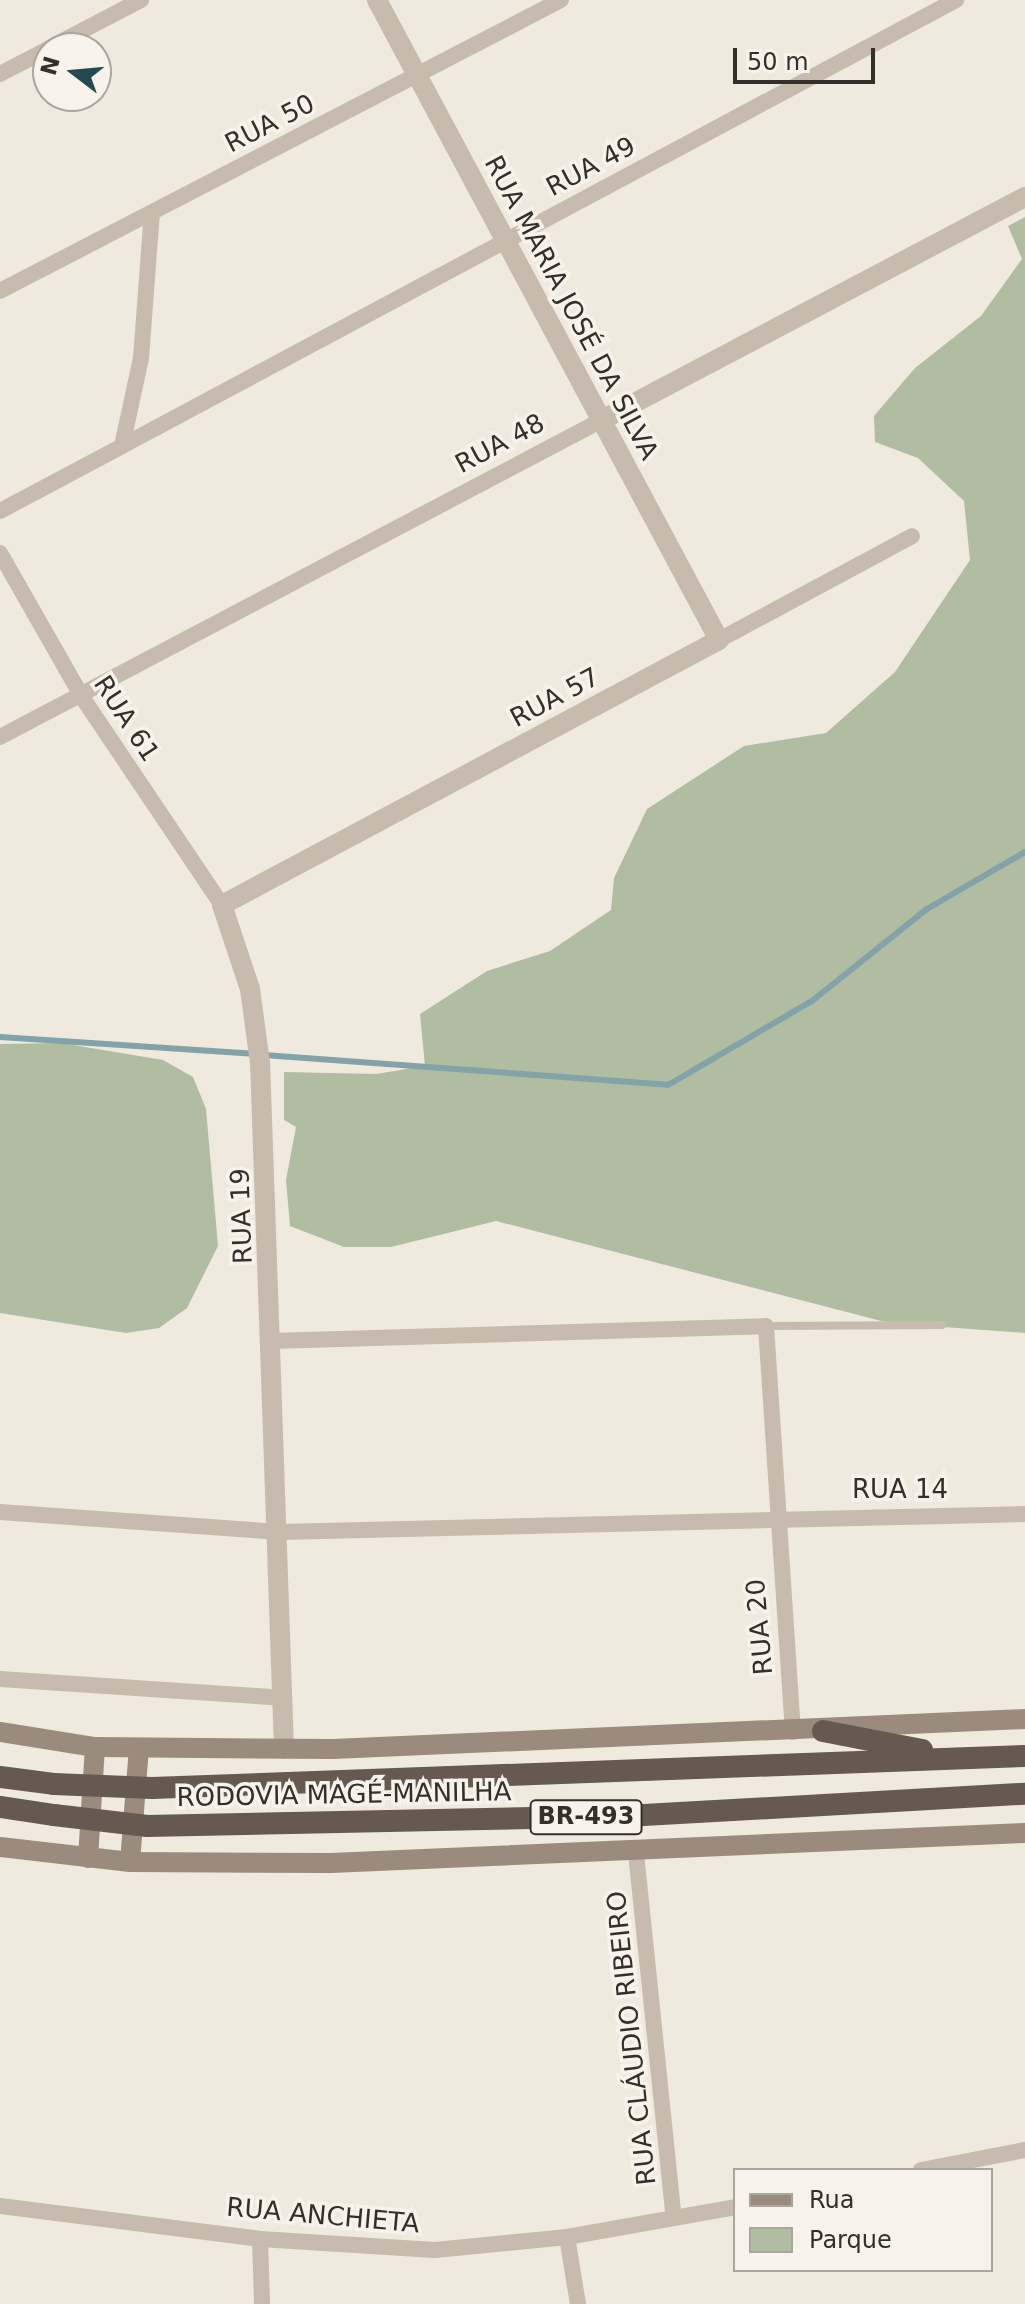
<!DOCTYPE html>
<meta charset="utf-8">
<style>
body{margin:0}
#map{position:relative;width:1025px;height:2304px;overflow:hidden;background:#f0e9de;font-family:"DejaVu Sans",sans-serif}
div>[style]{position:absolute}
.green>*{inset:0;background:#b0bda0}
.stream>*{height:6px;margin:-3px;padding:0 3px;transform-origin:3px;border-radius:3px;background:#81a3a9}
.service>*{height:8px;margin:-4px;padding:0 4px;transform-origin:4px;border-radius:4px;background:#c6bbac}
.minor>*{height:16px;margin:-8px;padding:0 8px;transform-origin:8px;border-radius:8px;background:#c6bbac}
.tertiary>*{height:20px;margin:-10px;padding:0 10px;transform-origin:10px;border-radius:10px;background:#c6bbac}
.secondary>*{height:20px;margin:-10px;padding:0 10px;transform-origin:10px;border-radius:10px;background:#9a8b7d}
.trunk>*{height:22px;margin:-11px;padding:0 11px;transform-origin:11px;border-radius:11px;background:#655950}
.trunk-bridge>*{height:22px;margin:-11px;padding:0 11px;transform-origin:11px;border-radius:11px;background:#655950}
span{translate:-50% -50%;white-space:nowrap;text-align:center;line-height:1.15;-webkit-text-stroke:7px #f8f3ea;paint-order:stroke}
.shield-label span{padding:2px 6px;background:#f8f3ea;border:2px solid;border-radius:6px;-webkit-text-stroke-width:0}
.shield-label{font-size:24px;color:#352f2a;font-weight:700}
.street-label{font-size:26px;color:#352f2a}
.legend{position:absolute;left:733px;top:2168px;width:260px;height:104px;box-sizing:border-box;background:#f8f3ea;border:2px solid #aaa59d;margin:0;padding:10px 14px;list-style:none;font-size:24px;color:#352f2a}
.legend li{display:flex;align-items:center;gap:16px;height:40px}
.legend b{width:40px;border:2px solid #aaa59d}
.north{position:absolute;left:32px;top:32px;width:80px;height:80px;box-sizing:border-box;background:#f8f3ea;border:2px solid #aaa59d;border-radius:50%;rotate:286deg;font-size:22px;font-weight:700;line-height:32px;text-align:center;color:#352f2a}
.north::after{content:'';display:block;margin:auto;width:28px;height:36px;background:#244a52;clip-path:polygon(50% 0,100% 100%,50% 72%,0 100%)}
.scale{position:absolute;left:733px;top:48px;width:142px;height:36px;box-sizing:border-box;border:4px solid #352f2a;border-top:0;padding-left:10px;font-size:24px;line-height:28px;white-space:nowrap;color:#352f2a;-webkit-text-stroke:6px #f8f3ea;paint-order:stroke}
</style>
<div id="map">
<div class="green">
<div style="clip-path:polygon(1025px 217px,1025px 1333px,889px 1323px,496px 1221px,391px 1247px,344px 1247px,290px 1226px,286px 1180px,296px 1127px,284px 1120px,284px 1072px,376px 1074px,425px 1066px,420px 1014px,487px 971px,550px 951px,611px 910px,614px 878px,647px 809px,744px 746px,826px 733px,895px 672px,970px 560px,964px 501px,918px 458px,875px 442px,874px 416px,915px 368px,981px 316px,1022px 259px,1008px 226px)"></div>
<div style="clip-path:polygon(61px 1043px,163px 1060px,193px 1077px,206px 1109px,218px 1246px,187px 1308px,159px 1328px,126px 1333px,0 1313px,0 1044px)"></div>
</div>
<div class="stream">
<div style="left:0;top:1037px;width:254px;rotate:3.8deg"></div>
<div style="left:264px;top:1055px;width:405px;rotate:4.2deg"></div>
<div style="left:668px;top:1085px;width:167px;rotate:-30.3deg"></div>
<div style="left:812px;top:1001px;width:147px;rotate:-38.7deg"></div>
<div style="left:927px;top:909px;width:113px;rotate:-30.2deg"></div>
</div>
<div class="service">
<div style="left:767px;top:1326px;width:175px;rotate:-0.3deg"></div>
</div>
<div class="minor">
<div style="left:49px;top:48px;width:104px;rotate:-27.6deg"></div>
<div style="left:0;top:74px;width:54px;rotate:-27.5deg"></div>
<div style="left:0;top:291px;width:632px;rotate:-27.42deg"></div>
<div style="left:122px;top:446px;width:946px;rotate:-28.14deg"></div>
<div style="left:0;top:511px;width:138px;rotate:-28deg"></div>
<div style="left:122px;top:446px;width:90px;rotate:-77.8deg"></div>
<div style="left:141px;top:358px;width:146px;rotate:-85.7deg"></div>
<div style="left:0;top:553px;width:166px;rotate:60.3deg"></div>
<div style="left:82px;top:697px;width:251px;rotate:56.1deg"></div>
<div style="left:719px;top:640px;width:219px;rotate:-28.3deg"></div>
<div style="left:0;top:737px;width:680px;rotate:-27.77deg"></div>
<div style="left:271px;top:1341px;width:495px;rotate:-1.7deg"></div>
<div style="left:766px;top:1326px;width:407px;rotate:86.2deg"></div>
<div style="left:0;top:1512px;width:280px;rotate:4.1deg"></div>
<div style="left:279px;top:1532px;width:746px;rotate:-1.38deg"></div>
<div style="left:0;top:1679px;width:284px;rotate:3.8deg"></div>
<div style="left:636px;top:1853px;width:367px;rotate:84.1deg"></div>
<div style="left:921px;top:2170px;width:106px;rotate:-10.9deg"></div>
<div style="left:0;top:2206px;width:262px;rotate:7.2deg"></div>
<div style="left:260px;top:2239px;width:175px;rotate:3.6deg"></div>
<div style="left:435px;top:2250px;width:133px;rotate:-5.6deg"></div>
<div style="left:567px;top:2237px;width:171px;rotate:-10.1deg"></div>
<div style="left:567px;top:2237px;width:68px;rotate:80.7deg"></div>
<div style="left:260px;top:2239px;width:65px;rotate:88.2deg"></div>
</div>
<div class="tertiary">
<div style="left:602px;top:420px;width:478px;rotate:-27.8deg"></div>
<div style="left:284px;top:1749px;width:686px;rotate:-92deg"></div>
<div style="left:260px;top:1063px;width:75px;rotate:-97.7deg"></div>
<div style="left:250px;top:989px;width:89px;rotate:-108.4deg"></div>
<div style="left:222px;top:905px;width:563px;rotate:-28.07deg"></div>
<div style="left:719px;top:640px;width:726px;rotate:-118.12deg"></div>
</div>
<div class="secondary">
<div style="left:0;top:1732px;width:96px;rotate:9deg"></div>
<div style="left:95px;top:1747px;width:238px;rotate:0.5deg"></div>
<div style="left:333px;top:1749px;width:693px;rotate:-2.48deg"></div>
<div style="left:0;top:1847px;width:131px;rotate:6.6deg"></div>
<div style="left:130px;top:1862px;width:201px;rotate:0.3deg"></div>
<div style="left:331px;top:1863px;width:695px;rotate:-2.48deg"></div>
<div style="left:88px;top:1858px;width:111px;rotate:-86.4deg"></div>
<div style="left:130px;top:1862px;width:114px;rotate:-85.5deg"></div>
</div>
<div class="trunk">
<div style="left:823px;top:1731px;width:101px;rotate:10.9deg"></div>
<div style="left:0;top:1777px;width:54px;rotate:7.4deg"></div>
<div style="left:152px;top:1788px;width:874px;rotate:-2.1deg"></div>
<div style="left:0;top:1807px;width:55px;rotate:8.4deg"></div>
<div style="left:147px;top:1826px;width:479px;rotate:-1.2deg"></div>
<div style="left:626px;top:1816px;width:400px;rotate:-3.2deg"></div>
</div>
<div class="trunk-bridge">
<div style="left:54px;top:1784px;width:98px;rotate:2.3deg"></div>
<div style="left:54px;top:1815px;width:94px;rotate:6.7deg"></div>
</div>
<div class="shield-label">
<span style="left:586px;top:1817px">BR-493</span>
</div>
<div class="street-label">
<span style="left:270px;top:124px;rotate:-27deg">RUA 50</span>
<span style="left:591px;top:167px;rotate:-28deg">RUA 49</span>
<span style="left:571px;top:308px;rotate:62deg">RUA MARIA JOSÉ DA SILVA</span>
<span style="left:500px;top:444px;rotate:-28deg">RUA 48</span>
<span style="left:555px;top:698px;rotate:-28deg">RUA 57</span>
<span style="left:126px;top:719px;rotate:57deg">RUA 61</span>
<span style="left:242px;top:1216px;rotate:-92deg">RUA 19</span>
<span style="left:900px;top:1490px">RUA 14</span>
<span style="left:760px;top:1627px;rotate:-95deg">RUA 20</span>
<span style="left:344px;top:1795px;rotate:-1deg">RODOVIA MAGÉ-MANILHA</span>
<span style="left:632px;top:2038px;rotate:-96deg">RUA CLÁUDIO RIBEIRO</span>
<span style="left:323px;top:2216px;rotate:5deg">RUA ANCHIETA</span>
</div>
<ul class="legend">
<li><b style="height:10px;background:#9a8b7d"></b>Rua</li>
<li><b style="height:22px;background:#b0bda0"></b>Parque</li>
</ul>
<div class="north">N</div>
<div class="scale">50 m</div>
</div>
